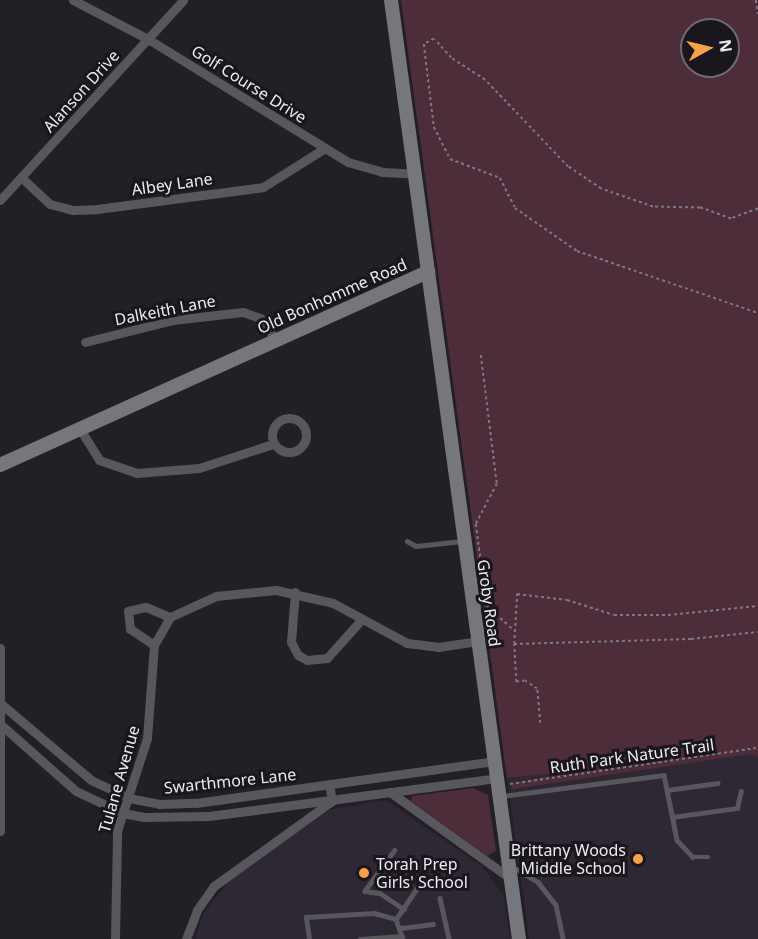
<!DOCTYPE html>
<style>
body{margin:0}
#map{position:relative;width:758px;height:939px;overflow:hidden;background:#231f27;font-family:"Noto Sans",sans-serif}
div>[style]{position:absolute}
.built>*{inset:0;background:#2e2734}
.green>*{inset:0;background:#4c2d39}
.path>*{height:1.5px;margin-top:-0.75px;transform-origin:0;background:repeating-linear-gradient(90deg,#7c7980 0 3px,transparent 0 6px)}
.lane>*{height:4.5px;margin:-2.25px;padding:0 2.25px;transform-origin:2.25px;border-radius:2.25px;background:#57575c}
.street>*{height:9px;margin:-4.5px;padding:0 4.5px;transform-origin:4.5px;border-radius:4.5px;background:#57575c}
.street>.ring{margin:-4.5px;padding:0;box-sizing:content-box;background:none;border:9px solid #57575c;border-radius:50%}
.secondary>*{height:14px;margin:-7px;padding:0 7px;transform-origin:7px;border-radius:7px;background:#76767d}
.dots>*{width:16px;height:16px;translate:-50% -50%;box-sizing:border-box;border:3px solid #1a161d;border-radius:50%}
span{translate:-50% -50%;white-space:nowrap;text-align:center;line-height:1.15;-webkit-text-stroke:6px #1a161d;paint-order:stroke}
.street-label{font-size:16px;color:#edeaef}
.poi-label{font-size:16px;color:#edeaef}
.right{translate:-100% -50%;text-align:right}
.left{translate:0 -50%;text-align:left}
.north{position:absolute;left:680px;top:18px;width:60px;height:60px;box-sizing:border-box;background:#1a161d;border:2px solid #6e6b71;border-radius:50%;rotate:82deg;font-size:16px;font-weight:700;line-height:24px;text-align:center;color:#edeaef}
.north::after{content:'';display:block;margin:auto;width:21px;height:27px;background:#f7a148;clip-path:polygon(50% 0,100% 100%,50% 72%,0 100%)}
</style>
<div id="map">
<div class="built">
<div style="clip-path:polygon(758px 744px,758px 939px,529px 939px,507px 778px)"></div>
<div style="clip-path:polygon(386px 800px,482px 866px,504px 896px,510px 939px,195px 939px,203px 914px,230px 880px,329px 810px)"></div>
</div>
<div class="green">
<div style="clip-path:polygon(evenodd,401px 0,758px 0,758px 758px,751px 754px,512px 789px,511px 783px,584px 770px,507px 778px,401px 0,692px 30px,728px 30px,728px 66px,692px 66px,692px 30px)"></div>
<div style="clip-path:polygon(473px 788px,488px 795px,496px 851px,487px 856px,411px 801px,412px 796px)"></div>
</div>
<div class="path">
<div style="left:756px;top:0;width:14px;rotate:82deg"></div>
<div style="left:758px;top:209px;width:29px;rotate:160deg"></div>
<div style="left:731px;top:219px;width:33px;rotate:-160deg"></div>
<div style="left:700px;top:208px;width:47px;rotate:-178.8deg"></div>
<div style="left:653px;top:207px;width:55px;rotate:-160.9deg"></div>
<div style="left:601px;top:189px;width:40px;rotate:-146deg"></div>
<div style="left:568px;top:167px;width:120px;rotate:-133.7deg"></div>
<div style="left:485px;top:80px;width:40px;rotate:-147.1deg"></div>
<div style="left:451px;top:58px;width:25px;rotate:-132deg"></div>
<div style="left:434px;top:39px;width:11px;rotate:153deg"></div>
<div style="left:424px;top:44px;width:84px;rotate:83.1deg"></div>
<div style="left:434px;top:127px;width:36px;rotate:63deg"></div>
<div style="left:450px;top:159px;width:53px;rotate:20.8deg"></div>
<div style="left:500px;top:178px;width:34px;rotate:63deg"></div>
<div style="left:515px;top:208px;width:75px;rotate:34.7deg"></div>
<div style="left:577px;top:251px;width:191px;rotate:18.9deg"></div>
<div style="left:481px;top:355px;width:130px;rotate:82.9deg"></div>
<div style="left:497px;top:484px;width:45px;rotate:117.7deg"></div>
<div style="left:476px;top:524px;width:83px;rotate:82.4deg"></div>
<div style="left:487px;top:606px;width:36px;rotate:42deg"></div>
<div style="left:514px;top:644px;width:50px;rotate:-86.6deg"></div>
<div style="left:517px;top:594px;width:50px;rotate:6.8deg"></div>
<div style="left:567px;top:600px;width:49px;rotate:17.7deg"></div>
<div style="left:614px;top:615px;width:54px"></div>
<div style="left:668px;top:615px;width:90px;rotate:-5.7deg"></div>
<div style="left:540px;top:723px;width:34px;rotate:-95deg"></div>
<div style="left:537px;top:689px;width:14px;rotate:-146deg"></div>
<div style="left:525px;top:681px;width:9px;rotate:174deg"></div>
<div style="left:516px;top:682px;width:38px;rotate:-93deg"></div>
<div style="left:514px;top:644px;width:177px;rotate:-1.6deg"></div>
<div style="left:691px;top:639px;width:67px;rotate:-6deg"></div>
<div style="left:510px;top:784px;width:251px;rotate:-8.3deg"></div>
</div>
<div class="lane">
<div style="left:407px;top:541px;width:10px;rotate:29deg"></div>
<div style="left:416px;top:546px;width:46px;rotate:-6.2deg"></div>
<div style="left:667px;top:790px;width:51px;rotate:-7.8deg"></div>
<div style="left:502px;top:796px;width:163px;rotate:-7.4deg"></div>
<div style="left:664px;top:775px;width:66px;rotate:78.7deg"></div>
<div style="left:677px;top:840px;width:23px;rotate:47deg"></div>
<div style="left:693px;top:857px;width:15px"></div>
<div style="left:672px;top:817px;width:66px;rotate:-7.9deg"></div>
<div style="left:737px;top:808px;width:17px;rotate:-77deg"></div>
<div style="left:395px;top:850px;width:51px;rotate:126.2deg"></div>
<div style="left:365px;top:891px;width:15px;rotate:8deg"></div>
<div style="left:380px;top:893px;width:29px;rotate:34deg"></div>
<div style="left:513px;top:867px;width:29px;rotate:31deg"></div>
<div style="left:538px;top:882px;width:29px;rotate:52deg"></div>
<div style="left:556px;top:905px;width:35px;rotate:78deg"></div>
<div style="left:440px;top:898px;width:42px;rotate:77.6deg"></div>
<div style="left:396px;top:919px;width:41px;rotate:-55.9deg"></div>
<div style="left:401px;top:928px;width:32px;rotate:-7deg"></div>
<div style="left:309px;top:939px;width:22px;rotate:-98deg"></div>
<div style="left:306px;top:917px;width:68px;rotate:-3.4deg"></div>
<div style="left:374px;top:913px;width:23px;rotate:15deg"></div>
<div style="left:396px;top:919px;width:21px;rotate:71deg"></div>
<div style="left:360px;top:939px;width:42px;rotate:-4.1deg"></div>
</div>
<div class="street">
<div style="left:73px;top:0;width:85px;rotate:27.5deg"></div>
<div style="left:148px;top:39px;width:235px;rotate:31.6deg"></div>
<div style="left:348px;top:162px;width:35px;rotate:16deg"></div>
<div style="left:382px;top:172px;width:33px;rotate:3deg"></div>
<div style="left:23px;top:179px;width:37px;rotate:43deg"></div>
<div style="left:50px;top:204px;width:24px;rotate:15deg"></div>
<div style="left:73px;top:210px;width:24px;rotate:-2deg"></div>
<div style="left:97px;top:209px;width:167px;rotate:-7.5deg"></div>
<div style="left:263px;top:187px;width:73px;rotate:-32.2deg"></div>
<div style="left:0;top:200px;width:271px;rotate:-47.5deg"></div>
<div style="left:85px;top:342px;width:91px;rotate:-14deg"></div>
<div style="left:173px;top:320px;width:70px;rotate:-6.5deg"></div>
<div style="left:243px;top:312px;width:20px;rotate:20deg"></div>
<div style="left:262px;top:319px;width:24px;rotate:57deg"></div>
<div class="ring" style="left:272px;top:418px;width:25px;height:25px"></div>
<div style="left:80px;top:429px;width:36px;rotate:58deg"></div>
<div style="left:99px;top:460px;width:40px;rotate:18.9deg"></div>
<div style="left:137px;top:473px;width:62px;rotate:-4.6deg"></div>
<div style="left:199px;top:468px;width:78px;rotate:-18deg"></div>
<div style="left:295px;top:592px;width:50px;rotate:94.6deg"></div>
<div style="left:291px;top:642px;width:15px;rotate:62deg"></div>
<div style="left:298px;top:655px;width:10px;rotate:29deg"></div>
<div style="left:307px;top:660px;width:20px;rotate:-6deg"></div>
<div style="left:327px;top:658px;width:52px;rotate:-48.1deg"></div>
<div style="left:154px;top:645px;width:29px;rotate:-146deg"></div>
<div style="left:130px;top:629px;width:18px;rotate:-96deg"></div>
<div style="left:128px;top:611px;width:18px;rotate:-13deg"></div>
<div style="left:146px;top:607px;width:26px;rotate:23deg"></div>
<div style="left:0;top:648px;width:183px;rotate:90deg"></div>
<div style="left:0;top:703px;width:119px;rotate:40.2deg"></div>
<div style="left:91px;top:780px;width:42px;rotate:25.3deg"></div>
<div style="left:129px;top:798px;width:31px;rotate:11deg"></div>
<div style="left:159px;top:804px;width:37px;rotate:-2deg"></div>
<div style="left:196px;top:803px;width:301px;rotate:-8deg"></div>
<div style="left:0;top:724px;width:101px;rotate:41.4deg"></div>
<div style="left:76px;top:791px;width:52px;rotate:25.1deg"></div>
<div style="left:123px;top:813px;width:21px;rotate:11deg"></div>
<div style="left:144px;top:817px;width:65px;rotate:-0.9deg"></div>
<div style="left:209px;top:816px;width:290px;rotate:-7.5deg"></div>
<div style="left:390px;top:792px;width:149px;rotate:35.7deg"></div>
<div style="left:115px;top:939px;width:108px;rotate:-88.9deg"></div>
<div style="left:117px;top:831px;width:98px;rotate:-72.1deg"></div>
<div style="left:147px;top:738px;width:93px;rotate:-85.7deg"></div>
<div style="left:154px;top:645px;width:32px;rotate:-60deg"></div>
<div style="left:170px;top:617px;width:51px;rotate:-24.5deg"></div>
<div style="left:216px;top:596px;width:60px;rotate:-5.7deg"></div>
<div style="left:276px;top:590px;width:58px;rotate:12.8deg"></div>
<div style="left:333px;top:603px;width:84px;rotate:28.4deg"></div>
<div style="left:407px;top:643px;width:31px;rotate:7deg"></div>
<div style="left:438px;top:647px;width:40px;rotate:-8.5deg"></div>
<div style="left:186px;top:939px;width:31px;rotate:-69deg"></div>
<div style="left:197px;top:910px;width:29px;rotate:-55deg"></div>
<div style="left:214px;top:886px;width:145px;rotate:-35.8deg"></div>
<div style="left:332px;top:801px;width:17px;rotate:-100deg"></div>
</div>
<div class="secondary">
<div style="left:391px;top:0;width:948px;rotate:82.24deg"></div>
<div style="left:0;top:465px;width:470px;rotate:-24.3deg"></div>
</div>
<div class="dots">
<div style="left:638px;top:859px;background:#f7a148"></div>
<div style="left:364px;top:873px;background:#f7a148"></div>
</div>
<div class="street-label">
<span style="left:249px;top:84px;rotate:32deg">Golf Course Drive</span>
<span style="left:81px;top:91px;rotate:-48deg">Alanson Drive</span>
<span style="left:172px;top:184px;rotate:-8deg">Albey Lane</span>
<span style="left:332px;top:296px;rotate:-24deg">Old Bonhomme Road</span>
<span style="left:165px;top:310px;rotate:-11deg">Dalkeith Lane</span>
<span style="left:489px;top:603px;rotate:82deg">Groby Road</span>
<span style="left:632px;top:756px;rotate:-8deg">Ruth Park Nature Trail</span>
<span style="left:119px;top:779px;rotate:-74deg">Tulane Avenue</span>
<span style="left:230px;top:781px;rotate:-6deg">Swarthmore Lane</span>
</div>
<div class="poi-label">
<span class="right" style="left:626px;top:859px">Brittany Woods<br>Middle School</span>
<span class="left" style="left:376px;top:873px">Torah Prep<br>Girls' School</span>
</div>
<div class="north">N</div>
</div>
